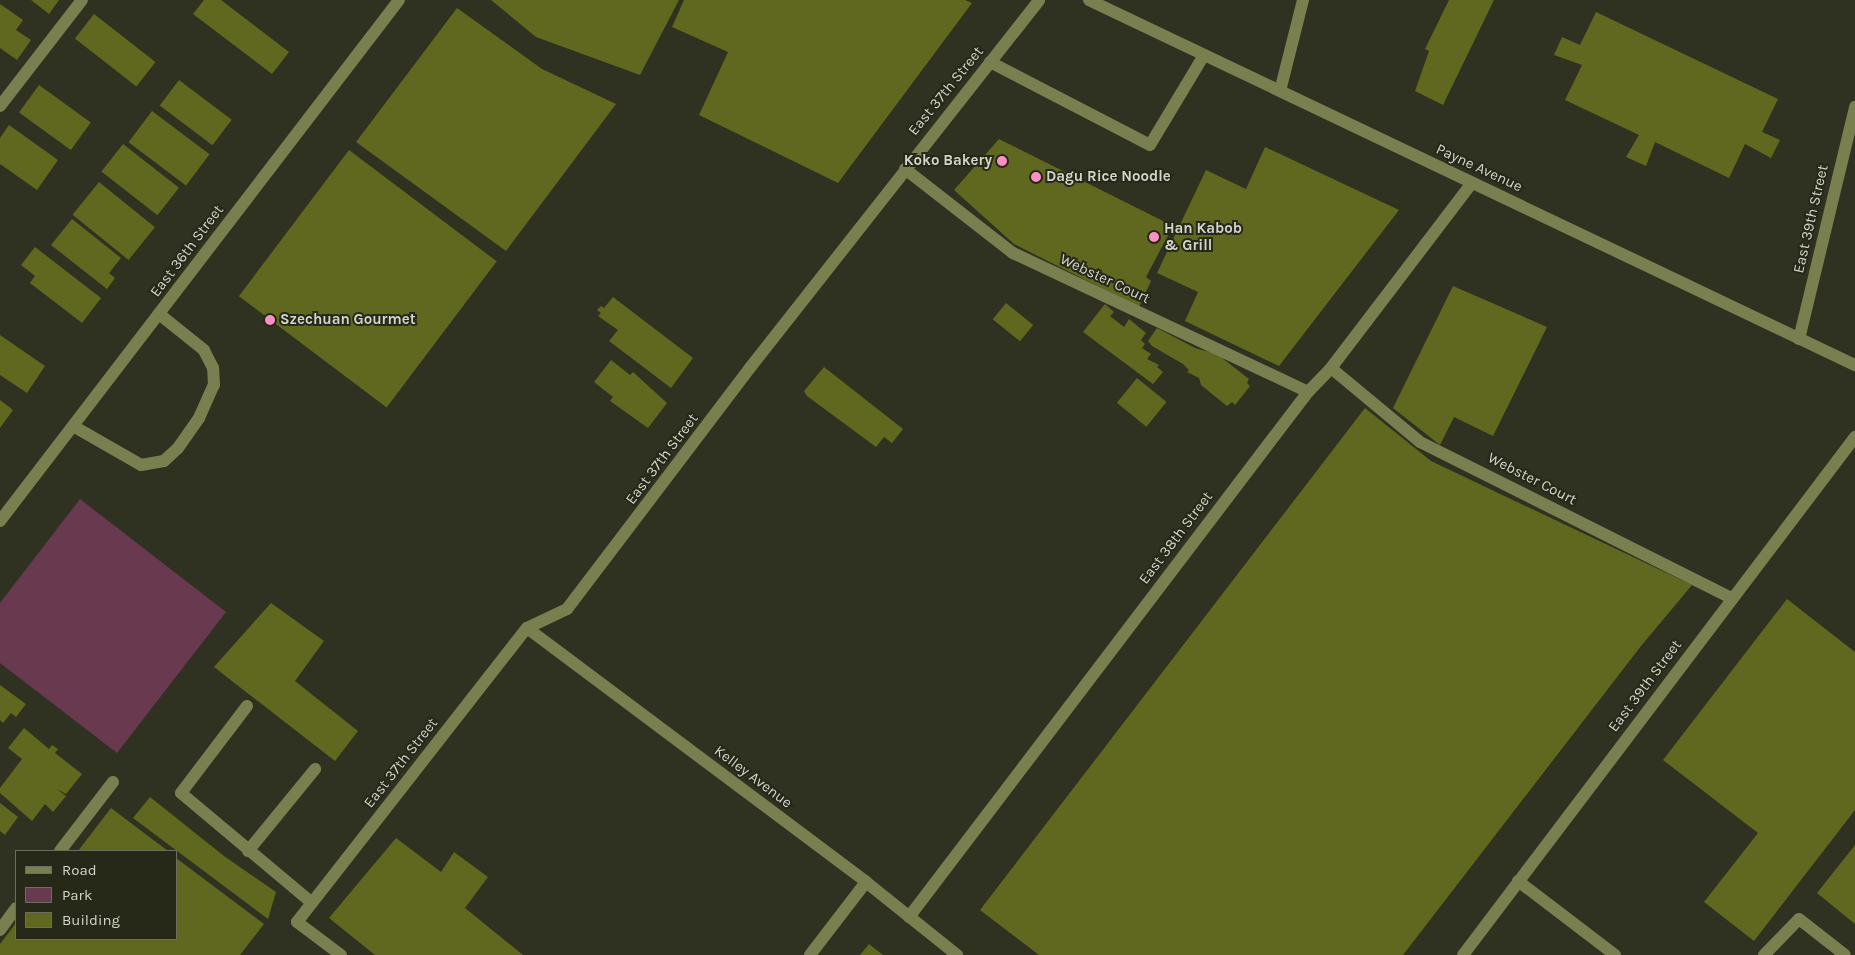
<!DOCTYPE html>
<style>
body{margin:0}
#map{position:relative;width:1855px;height:955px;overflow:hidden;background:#303221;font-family:Karla,sans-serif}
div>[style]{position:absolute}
.green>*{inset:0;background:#68394f}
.building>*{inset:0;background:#60671e;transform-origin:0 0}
.minor>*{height:12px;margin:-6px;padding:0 6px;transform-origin:6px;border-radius:6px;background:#797f4e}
.dots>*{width:14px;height:14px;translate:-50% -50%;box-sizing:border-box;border:2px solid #262818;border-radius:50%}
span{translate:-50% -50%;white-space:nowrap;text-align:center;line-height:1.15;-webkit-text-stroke:4px #262818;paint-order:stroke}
.street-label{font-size:15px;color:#d3d5cb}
.poi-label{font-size:15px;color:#d3d5cb;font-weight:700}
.right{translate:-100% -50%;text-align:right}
.left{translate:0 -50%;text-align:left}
.legend{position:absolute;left:15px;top:850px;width:162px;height:90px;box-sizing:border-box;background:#262818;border:1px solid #6b6d60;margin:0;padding:6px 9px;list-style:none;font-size:15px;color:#d3d5cb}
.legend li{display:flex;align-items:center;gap:10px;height:25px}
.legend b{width:25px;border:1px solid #6b6d60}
</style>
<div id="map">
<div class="green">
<div style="clip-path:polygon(80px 499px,226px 612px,117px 753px,0 663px,0 603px)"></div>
</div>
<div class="building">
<div style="clip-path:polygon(31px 0,59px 0,49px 14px)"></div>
<div style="clip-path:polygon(204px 0,221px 0,289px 52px,272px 74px,193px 14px)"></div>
<div style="clip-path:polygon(491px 0,679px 0,640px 75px,536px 37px)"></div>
<div style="clip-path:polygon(684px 0,965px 0,972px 3px,838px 183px,699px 115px,728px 52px,672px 27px)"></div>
<div style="clip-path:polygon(1449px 0,1494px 0,1443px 105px,1415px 91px,1429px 51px,1425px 49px)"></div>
<div style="clip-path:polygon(0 4px,23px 20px,16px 30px,31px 40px,17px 60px,0 48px)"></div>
<div style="clip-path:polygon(457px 8px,542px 69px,616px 104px,506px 251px,356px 142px)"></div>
<div style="clip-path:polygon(1596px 12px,1778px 99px,1762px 132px,1780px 140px,1771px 158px,1745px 144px,1729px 178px,1655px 142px,1646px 166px,1626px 157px,1639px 135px,1565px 100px,1582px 65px,1554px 55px,1562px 37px,1580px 45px)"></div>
<div style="left:94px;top:14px;width:78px;height:31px;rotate:38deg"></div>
<div style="left:179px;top:80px;width:66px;height:32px;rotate:37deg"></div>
<div style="left:39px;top:85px;width:64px;height:34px;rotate:36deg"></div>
<div style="left:152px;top:111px;width:72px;height:39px;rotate:37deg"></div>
<div style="clip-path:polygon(9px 125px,58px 160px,37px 190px,0 164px,0 138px)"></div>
<div style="clip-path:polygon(999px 139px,1173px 226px,1146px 277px,1151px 281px,1139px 307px,1014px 244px,954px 190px)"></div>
<div style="left:123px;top:144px;width:71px;height:35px;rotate:38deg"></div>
<div style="clip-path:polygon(1265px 147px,1399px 210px,1279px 366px,1185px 321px,1198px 292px,1157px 273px,1206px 170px,1246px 189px)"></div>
<div style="left:349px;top:150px;width:185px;height:183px;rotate:37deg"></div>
<div style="left:99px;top:182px;width:72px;height:42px;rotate:39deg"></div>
<div style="clip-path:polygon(72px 219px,121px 258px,109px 273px,115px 278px,107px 289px,51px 245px)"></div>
<div style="clip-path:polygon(35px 247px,101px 298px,82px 323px,30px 283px,35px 276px,21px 265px)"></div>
<div style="clip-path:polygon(1453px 286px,1547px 327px,1493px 436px,1454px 417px,1440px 445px,1393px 408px)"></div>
<div style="clip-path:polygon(613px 297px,693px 358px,671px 388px,609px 341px,618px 330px,598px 316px,601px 313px,597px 310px,601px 306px,604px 308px)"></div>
<div style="left:1006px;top:303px;width:35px;height:21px;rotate:39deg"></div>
<div style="clip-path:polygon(1105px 304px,1114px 312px,1110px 316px,1124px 327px,1129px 319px,1146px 333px,1141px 340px,1145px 344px,1142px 348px,1151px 354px,1147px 359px,1159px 365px,1157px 367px,1163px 372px,1153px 384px,1083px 332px)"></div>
<div style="clip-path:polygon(1157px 328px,1195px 348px,1217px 354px,1249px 379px,1247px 383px,1250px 386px,1235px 405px,1232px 402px,1227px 406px,1201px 385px,1199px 378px,1187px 372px,1189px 370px,1183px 364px,1152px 346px,1148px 341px)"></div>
<div style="clip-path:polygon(0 335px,45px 366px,27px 393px,0 375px)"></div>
<div style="clip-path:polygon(611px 360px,630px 375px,633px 372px,667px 403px,648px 428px,610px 401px,613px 397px,594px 382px)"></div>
<div style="clip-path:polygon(824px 367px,903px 429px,892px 443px,884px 437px,876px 447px,807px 396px,804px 391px)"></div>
<div style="left:1137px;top:378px;width:38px;height:32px;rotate:39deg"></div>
<div style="clip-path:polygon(0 400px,13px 410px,0 428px)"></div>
<div style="clip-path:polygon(1365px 408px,1431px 461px,1692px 585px,1641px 646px,1403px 955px,1039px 955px,980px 910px)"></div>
<div style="clip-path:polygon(1787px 599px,1855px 652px,1855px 810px,1754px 941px,1704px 902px,1758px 833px,1663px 760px)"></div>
<div style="clip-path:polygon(271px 603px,324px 641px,295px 681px,358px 731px,335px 761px,214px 667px)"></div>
<div style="clip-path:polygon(0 685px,26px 704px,16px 717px,11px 713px,3px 723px,0 720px)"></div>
<div style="clip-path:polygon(24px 728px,49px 749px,52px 745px,58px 749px,55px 753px,82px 774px,66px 794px,57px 789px,66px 796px,53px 812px,45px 804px,32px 821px,0 793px,0 788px,22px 759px,8px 748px)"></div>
<div style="clip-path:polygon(150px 797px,224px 856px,276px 892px,268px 919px,133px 818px)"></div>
<div style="clip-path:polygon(0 803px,18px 817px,5px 835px,0 831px)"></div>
<div style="clip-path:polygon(111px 808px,168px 851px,78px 851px)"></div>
<div style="clip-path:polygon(396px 838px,441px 872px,454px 852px,488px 877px,465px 908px,523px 955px,375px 955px,329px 918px)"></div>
<div style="clip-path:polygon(1855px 845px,1855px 924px,1817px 893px)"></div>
<div style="clip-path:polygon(176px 858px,264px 924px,240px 955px,0 955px,0 944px,16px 923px,16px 939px,176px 939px)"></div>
<div style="clip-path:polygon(869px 944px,883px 955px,860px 955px)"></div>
</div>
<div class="minor">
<div style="left:1089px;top:0;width:849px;rotate:25.48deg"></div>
<div style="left:990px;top:62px;width:180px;rotate:27.4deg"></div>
<div style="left:1150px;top:145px;width:105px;rotate:-59deg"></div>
<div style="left:1280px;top:91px;width:94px;rotate:-75.8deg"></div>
<div style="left:0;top:106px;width:134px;rotate:-52.3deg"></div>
<div style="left:905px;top:169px;width:137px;rotate:37.9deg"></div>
<div style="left:1013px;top:253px;width:326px;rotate:25.2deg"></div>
<div style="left:1799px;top:339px;width:239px;rotate:-76.4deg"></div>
<div style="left:1331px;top:368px;width:116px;rotate:39.7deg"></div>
<div style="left:1420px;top:442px;width:349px;rotate:26.6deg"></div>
<div style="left:73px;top:426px;width:78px;rotate:29.8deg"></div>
<div style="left:141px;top:465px;width:23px;rotate:-10deg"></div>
<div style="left:164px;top:461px;width:19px;rotate:-43deg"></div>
<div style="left:178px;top:448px;width:37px;rotate:-55deg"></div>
<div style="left:199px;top:418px;width:36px;rotate:-66deg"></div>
<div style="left:214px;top:385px;width:17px;rotate:-93deg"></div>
<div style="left:213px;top:368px;width:20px;rotate:-117deg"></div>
<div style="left:204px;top:350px;width:58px;rotate:-141.3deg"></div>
<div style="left:0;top:521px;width:656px;rotate:-52.55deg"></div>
<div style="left:527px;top:628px;width:424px;rotate:36.8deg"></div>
<div style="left:866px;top:882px;width:117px;rotate:38.7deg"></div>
<div style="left:247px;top:706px;width:109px;rotate:127.2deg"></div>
<div style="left:181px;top:793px;width:171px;rotate:40deg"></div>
<div style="left:60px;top:851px;width:87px;rotate:-52.5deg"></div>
<div style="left:248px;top:851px;width:106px;rotate:-50.7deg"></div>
<div style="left:1518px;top:881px;width:122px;rotate:37.3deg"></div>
<div style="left:909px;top:917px;width:659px;rotate:-52.77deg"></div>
<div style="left:1308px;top:392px;width:33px;rotate:-46deg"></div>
<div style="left:1331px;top:368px;width:233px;rotate:-52.7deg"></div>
<div style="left:0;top:930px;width:27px;rotate:-54deg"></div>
<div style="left:341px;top:955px;width:55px;rotate:-143.1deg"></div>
<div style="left:297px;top:922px;width:373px;rotate:-52deg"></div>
<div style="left:527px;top:628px;width:44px;rotate:-25.4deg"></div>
<div style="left:567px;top:609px;width:301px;rotate:-52.8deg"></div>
<div style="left:749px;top:369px;width:469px;rotate:-51.8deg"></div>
<div style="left:810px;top:955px;width:92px;rotate:-52.5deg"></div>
<div style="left:1463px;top:955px;width:650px;rotate:-52.88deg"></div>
<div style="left:1764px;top:955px;width:50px;rotate:-45.8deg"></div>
<div style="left:1799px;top:919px;width:58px;rotate:38deg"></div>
</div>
<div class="dots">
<div style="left:1002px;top:161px;background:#fc8fc3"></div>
<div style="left:1036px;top:177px;background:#fc8fc3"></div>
<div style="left:1154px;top:237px;background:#fc8fc3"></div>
<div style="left:270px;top:320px;background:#fc8fc3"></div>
</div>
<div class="street-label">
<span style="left:946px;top:91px;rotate:-51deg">East 37th Street</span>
<span style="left:1479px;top:168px;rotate:25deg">Payne Avenue</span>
<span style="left:1811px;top:219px;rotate:-77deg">East 39th Street</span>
<span style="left:187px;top:251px;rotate:-53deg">East 36th Street</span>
<span style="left:1105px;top:279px;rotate:25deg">Webster Court</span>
<span style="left:662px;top:459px;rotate:-53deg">East 37th Street</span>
<span style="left:1532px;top:479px;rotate:27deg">Webster Court</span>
<span style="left:1176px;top:538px;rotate:-53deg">East 38th Street</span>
<span style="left:1645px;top:686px;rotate:-53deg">East 39th Street</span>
<span style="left:401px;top:763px;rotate:-52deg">East 37th Street</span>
<span style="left:753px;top:777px;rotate:37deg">Kelley Avenue</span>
</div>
<div class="poi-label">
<span class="right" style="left:992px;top:161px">Koko Bakery</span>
<span class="left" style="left:1046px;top:177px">Dagu Rice Noodle</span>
<span class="left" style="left:1164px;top:237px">Han Kabob<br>&amp; Grill</span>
<span class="left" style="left:280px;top:320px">Szechuan Gourmet</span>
</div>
<ul class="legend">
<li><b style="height:6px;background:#797f4e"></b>Road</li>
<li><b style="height:14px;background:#68394f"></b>Park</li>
<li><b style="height:14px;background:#60671e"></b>Building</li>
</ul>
</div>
